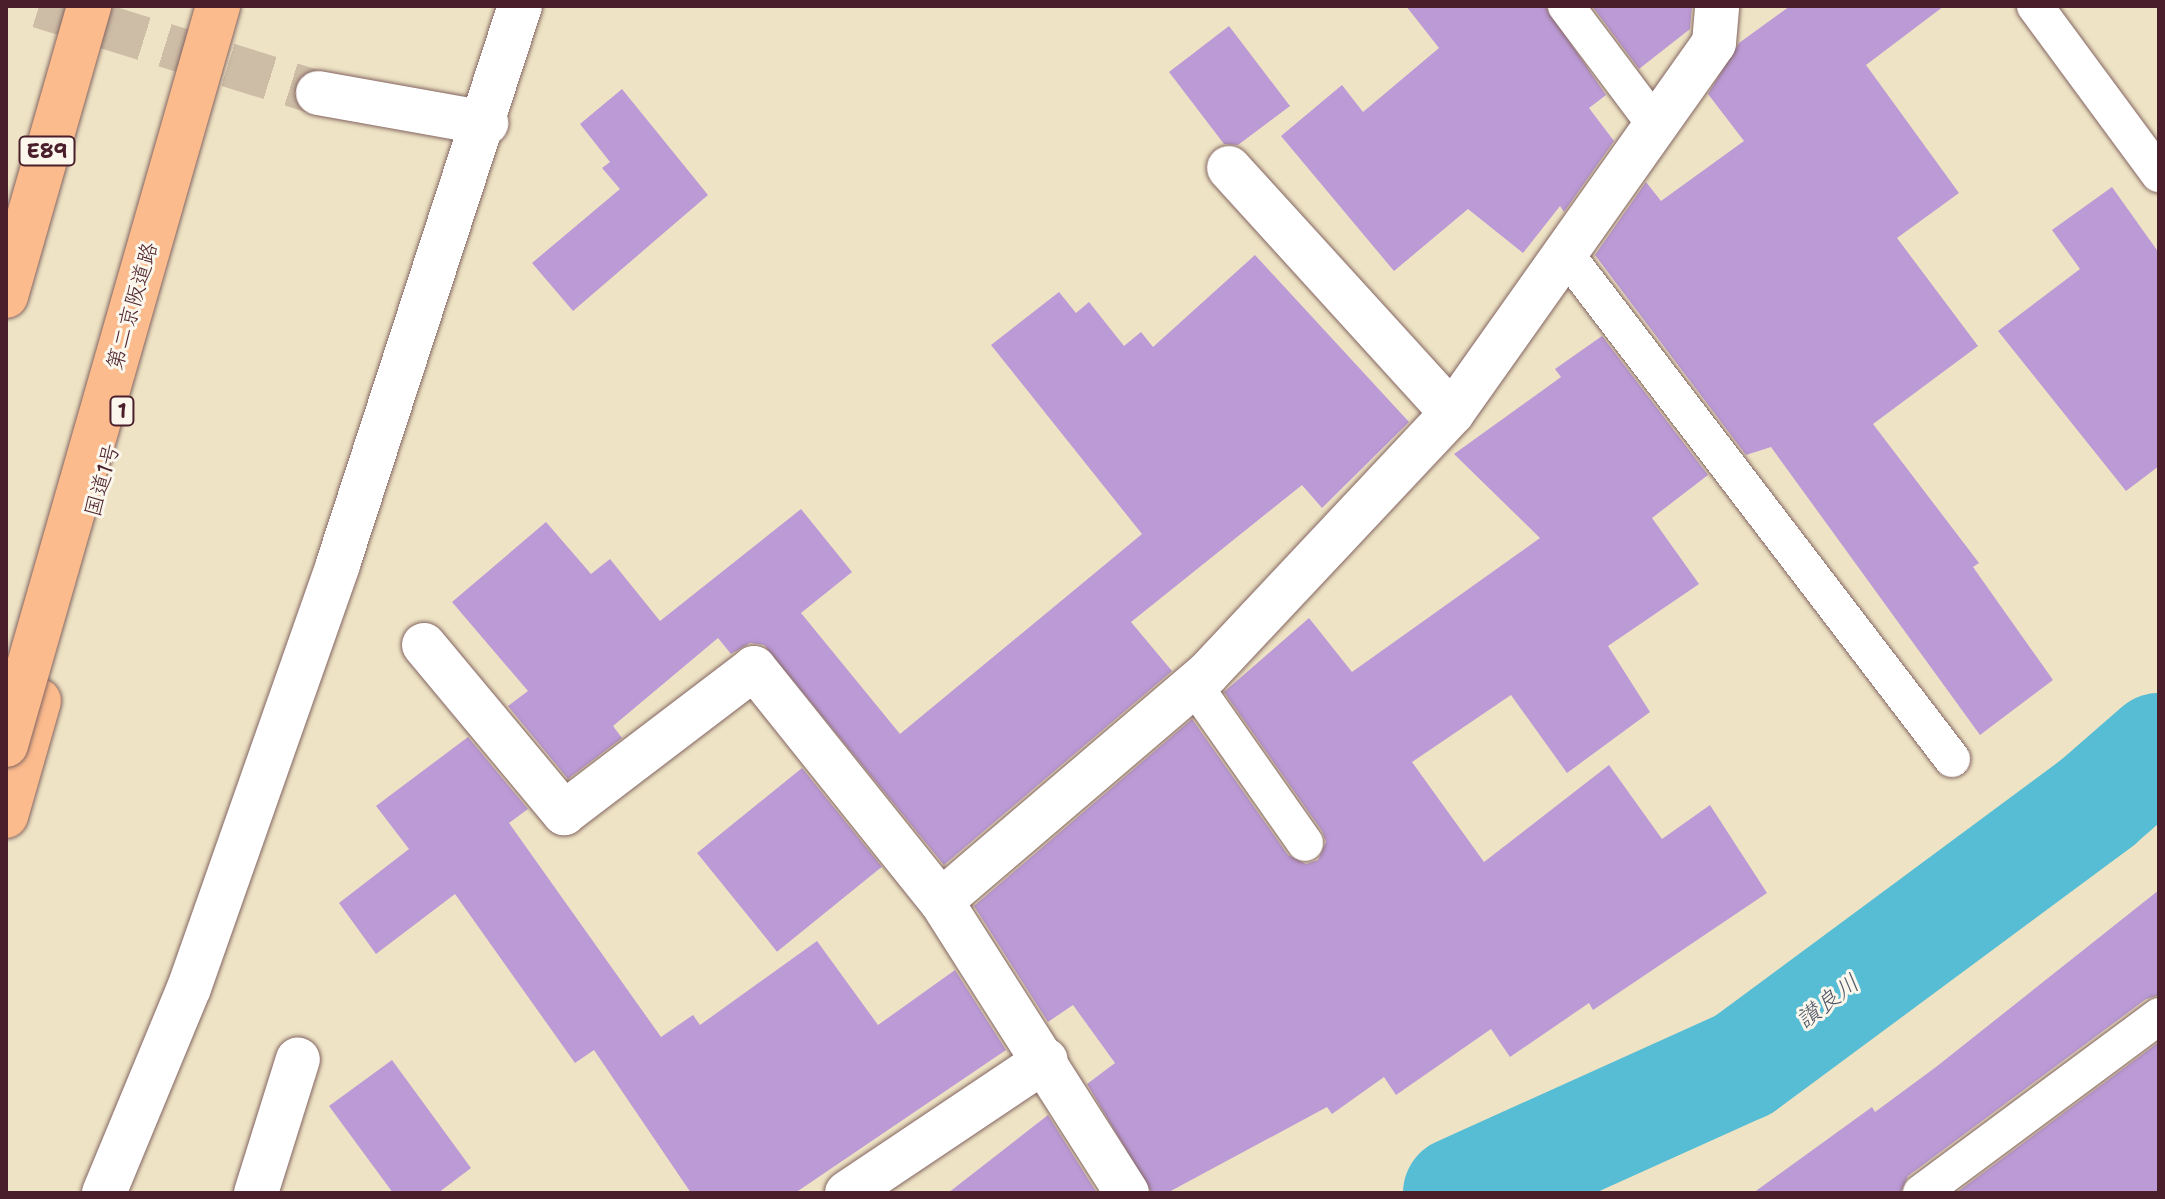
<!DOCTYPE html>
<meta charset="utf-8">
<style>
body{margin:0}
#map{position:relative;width:2165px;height:1199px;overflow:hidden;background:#eee4c5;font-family:"Shantell Sans","Klee One",sans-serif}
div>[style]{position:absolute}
.river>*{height:112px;margin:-56px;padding:0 56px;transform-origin:56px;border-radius:56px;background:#56bdd4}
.building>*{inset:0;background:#bb9ad6;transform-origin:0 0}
.street-tunnel>*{height:44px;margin-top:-22px;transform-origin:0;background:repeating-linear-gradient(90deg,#cdbda6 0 44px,transparent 0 66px)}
.roads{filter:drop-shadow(0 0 2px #836461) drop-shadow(0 0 2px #836461)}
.lane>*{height:36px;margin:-18px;padding:0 18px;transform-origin:18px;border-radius:18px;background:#fff}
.street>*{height:44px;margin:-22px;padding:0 22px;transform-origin:22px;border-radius:22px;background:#fff}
.highway>*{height:44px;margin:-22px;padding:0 22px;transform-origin:22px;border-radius:22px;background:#fbbb8d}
.bridges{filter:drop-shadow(0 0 2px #836461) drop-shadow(0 0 2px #836461)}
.highway-bridge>*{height:44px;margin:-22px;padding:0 22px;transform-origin:22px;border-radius:22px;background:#fbbb8d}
span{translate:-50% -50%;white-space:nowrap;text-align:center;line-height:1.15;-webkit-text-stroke:6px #fbf7ec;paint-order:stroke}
.shield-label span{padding:2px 6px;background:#fbf7ec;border:2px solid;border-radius:6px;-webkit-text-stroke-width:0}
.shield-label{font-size:20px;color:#4a1f2b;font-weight:700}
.street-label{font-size:22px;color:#4a1f2b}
.water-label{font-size:24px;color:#4e5666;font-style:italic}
.frame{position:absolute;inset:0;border:8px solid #4a1f2b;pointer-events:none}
</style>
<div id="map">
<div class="river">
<div style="left:1459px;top:1193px;width:312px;rotate:-24.3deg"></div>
<div style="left:1743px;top:1065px;width:442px;rotate:-36.5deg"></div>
<div style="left:2098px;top:802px;width:81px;rotate:-41deg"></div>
</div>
<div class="building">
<div style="clip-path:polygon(1406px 6px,1545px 6px,1606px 95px,1589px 108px,1614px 141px,1564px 212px,1560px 206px,1523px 253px,1468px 209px,1394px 271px,1281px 136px,1342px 85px,1363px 112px,1439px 48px)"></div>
<div style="clip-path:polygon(1592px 6px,1692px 6px,1690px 29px,1639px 69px)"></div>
<div style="clip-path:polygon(1790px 6px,1944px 6px,1866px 65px,1959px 193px,1897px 238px,1978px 346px,1873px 424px,1979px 563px,1973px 567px,2053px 680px,1980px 735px,1771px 447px,1746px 455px,1595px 255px,1646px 182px,1661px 201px,1744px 141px,1708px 94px,1739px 43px)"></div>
<div style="clip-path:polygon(1229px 26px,1290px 106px,1238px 145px,1224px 144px,1169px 72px)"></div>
<div style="clip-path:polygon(622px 89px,708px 195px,573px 311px,532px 263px,620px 189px,602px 168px,610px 162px,580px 124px)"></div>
<div style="clip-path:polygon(2112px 187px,2159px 253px,2159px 466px,2126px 491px,1998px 331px,2080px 269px,2052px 230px)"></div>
<div style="clip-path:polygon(1255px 255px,1409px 422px,1322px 508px,1302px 485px,1131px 622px,1172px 671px,944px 865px,764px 645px,750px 643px,731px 654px,718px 638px,613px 726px,622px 738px,568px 779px,508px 706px,528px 691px,452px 602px,546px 522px,591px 574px,610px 559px,660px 621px,801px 509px,852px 572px,801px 613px,900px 734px,1142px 534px,991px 345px,1059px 292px,1076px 313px,1089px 302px,1124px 346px,1141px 332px,1153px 347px)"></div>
<div style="clip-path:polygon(1602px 336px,1708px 475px,1652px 518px,1699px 584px,1608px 646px,1650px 712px,1567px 773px,1511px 695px,1412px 762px,1484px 862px,1609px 765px,1662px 839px,1710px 805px,1767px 893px,1593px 1010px,1589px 1003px,1510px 1057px,1491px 1029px,1396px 1095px,1384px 1077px,1332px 1114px,1327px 1107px,1167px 1193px,1152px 1193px,1087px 1084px,1115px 1063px,1073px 1005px,1048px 1022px,974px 906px,1192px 719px,1288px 855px,1306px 864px,1318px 860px,1326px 842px,1322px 831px,1224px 692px,1309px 618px,1352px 672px,1540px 538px,1454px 454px,1561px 377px,1555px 369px)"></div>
<div style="clip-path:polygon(468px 737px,528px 809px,509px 823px,661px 1037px,693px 1015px,700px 1025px,817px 941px,878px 1025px,955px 970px,1006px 1050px,795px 1193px,691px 1193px,594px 1050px,575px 1063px,455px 894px,376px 954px,339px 903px,409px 849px,376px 806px)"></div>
<div style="left:802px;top:768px;width:127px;height:135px;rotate:51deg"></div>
<div style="clip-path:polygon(2159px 890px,2159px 995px,2146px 999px,1908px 1176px,1900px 1193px,1753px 1193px,1872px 1107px,1875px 1112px,1936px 1067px)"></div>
<div style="clip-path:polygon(2159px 1042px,2159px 1193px,1956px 1193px)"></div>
<div style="clip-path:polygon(392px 1060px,471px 1168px,438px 1193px,393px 1193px,329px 1106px)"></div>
<div style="clip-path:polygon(1048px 1115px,1097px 1193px,948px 1193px)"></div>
</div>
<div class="street-tunnel">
<div style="left:39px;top:6px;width:292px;rotate:17.3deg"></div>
</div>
<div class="roads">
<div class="lane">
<div style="left:1566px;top:6px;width:150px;rotate:53.1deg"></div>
<div style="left:2035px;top:6px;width:209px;rotate:53.6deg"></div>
<div style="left:1565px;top:253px;width:637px;rotate:52.59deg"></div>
<div style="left:1194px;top:685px;width:193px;rotate:54.9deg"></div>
<div style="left:1921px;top:1193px;width:297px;rotate:-36.6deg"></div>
</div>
<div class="street">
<div style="left:318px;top:93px;width:171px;rotate:10.1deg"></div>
<div style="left:1229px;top:168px;width:331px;rotate:47.7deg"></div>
<div style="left:424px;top:645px;width:219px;rotate:50.2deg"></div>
<div style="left:564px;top:813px;width:239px;rotate:-37.3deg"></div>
<div style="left:754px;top:668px;width:299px;rotate:51.3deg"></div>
<div style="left:941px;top:901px;width:350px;rotate:-40.5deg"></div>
<div style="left:1207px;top:674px;width:358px;rotate:-46.8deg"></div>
<div style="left:1452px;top:413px;width:453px;rotate:-54.7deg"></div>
<div style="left:1714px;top:43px;width:37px;rotate:-85deg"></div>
<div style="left:941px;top:901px;width:346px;rotate:57.5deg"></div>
<div style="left:104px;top:1193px;width:222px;rotate:-67.5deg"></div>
<div style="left:189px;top:988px;width:449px;rotate:-70.6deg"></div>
<div style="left:338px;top:564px;width:587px;rotate:-71.94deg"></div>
<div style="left:256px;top:1193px;width:140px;rotate:-72.6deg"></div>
<div style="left:847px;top:1193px;width:239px;rotate:-33.8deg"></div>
</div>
<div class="highway">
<div style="left:6px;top:816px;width:120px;rotate:-74deg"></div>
</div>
</div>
<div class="bridges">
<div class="highway-bridge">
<div style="left:6px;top:296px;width:302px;rotate:-74deg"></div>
<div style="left:6px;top:745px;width:769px;rotate:-73.99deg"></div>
</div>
</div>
<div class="shield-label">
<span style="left:47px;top:151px">E89</span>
<span style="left:122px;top:411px">1</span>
</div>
<div class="street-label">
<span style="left:132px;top:306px;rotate:-74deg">第二京阪道路</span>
<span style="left:102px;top:480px;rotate:-74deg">国道1号</span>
</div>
<div class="water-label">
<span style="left:1828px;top:1002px;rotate:-37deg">讃良川</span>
</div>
<div class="frame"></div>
</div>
